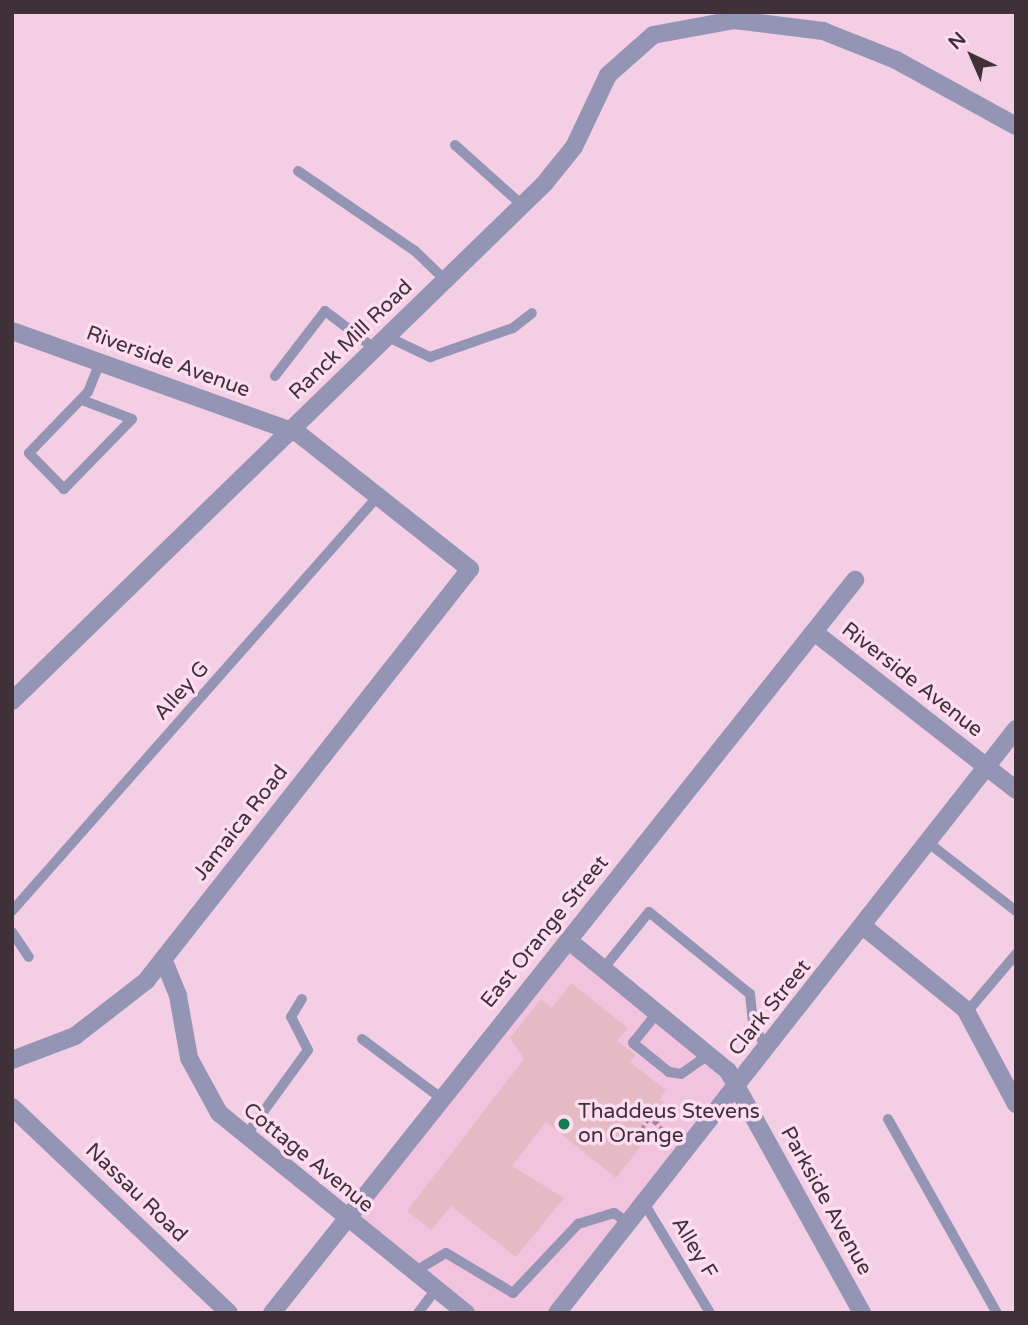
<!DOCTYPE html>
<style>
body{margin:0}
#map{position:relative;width:1028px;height:1325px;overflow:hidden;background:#f4cee4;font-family:"Varela Round",sans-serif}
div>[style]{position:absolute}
.built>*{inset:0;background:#f1c3de}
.building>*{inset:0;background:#e5bac4}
.path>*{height:2.5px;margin-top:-1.25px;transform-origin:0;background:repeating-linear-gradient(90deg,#a18595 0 5px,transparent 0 8.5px)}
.service>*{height:10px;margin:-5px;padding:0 5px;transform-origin:5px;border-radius:5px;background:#9495b4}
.minor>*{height:18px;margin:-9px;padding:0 9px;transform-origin:9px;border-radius:9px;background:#9495b4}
.tertiary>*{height:18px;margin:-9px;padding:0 9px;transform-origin:9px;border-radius:9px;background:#9495b4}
.dots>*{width:19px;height:19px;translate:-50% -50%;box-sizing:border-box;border:4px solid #fdddef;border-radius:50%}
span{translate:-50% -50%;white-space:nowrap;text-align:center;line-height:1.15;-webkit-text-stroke:7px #fdddef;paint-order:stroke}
.street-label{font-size:21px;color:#403139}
.poi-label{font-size:21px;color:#403139}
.left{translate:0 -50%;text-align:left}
.frame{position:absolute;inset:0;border:14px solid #403139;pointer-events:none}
.north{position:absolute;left:937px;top:21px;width:70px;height:70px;-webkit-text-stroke:5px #fdddef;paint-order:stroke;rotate:316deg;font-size:19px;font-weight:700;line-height:28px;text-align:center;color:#403139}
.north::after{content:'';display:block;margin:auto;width:24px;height:32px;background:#403139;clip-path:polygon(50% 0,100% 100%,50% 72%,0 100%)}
</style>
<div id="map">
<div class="built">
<div style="clip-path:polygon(568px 940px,737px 1087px,557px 1313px,466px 1313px,347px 1219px)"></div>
</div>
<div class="building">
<div style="clip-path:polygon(571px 983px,628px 1028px,617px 1041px,636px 1055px,630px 1062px,666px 1090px,660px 1099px,677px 1113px,635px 1118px,652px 1132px,616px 1178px,546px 1122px,512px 1166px,564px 1198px,516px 1257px,451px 1206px,431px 1230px,407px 1211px,524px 1059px,510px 1038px,541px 999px,552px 1008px)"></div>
</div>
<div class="path">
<div style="left:646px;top:1116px;width:35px;rotate:37deg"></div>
<div style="left:655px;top:1123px;width:19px;rotate:-35deg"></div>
<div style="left:641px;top:1129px;width:14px;rotate:-51deg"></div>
</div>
<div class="service">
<div style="left:455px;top:145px;width:90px;rotate:41.8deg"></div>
<div style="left:298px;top:171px;width:142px;rotate:34.4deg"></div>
<div style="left:415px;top:251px;width:42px;rotate:44deg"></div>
<div style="left:388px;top:337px;width:47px;rotate:25.5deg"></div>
<div style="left:430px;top:357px;width:88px;rotate:-19.3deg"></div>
<div style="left:513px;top:328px;width:24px;rotate:-38deg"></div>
<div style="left:275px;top:376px;width:82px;rotate:-52.4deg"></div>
<div style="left:325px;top:311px;width:63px;rotate:37.2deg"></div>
<div style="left:82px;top:400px;width:53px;rotate:20.8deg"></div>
<div style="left:132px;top:419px;width:98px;rotate:134.2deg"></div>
<div style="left:64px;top:489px;width:50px;rotate:-134.2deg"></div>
<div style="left:29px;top:453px;width:85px;rotate:-46deg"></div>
<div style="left:88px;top:392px;width:32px;rotate:-68deg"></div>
<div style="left:930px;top:844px;width:109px;rotate:37.9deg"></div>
<div style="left:12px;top:911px;width:555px;rotate:-48.58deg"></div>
<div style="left:12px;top:932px;width:30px;rotate:56deg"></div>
<div style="left:603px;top:969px;width:73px;rotate:-51.1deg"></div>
<div style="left:649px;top:912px;width:130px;rotate:39.1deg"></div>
<div style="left:750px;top:994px;width:31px;rotate:84deg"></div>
<div style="left:753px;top:1025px;width:27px;rotate:59deg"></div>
<div style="left:967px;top:1012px;width:76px;rotate:-49.8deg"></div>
<div style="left:657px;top:1013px;width:38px;rotate:129deg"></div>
<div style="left:633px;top:1043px;width:46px;rotate:38.9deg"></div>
<div style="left:669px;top:1072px;width:12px;rotate:9deg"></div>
<div style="left:681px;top:1074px;width:33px;rotate:-35deg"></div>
<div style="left:362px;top:1039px;width:99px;rotate:36.8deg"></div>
<div style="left:888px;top:1119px;width:223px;rotate:60.7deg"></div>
<div style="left:245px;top:1137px;width:107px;rotate:-54.1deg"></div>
<div style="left:308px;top:1050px;width:37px;rotate:-117deg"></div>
<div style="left:291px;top:1017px;width:21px;rotate:-59deg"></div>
<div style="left:644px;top:1203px;width:128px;rotate:59deg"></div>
<div style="left:414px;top:1272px;width:37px;rotate:-31deg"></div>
<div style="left:446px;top:1253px;width:78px;rotate:30.8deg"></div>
<div style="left:513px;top:1293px;width:95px;rotate:-46.7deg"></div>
<div style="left:578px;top:1224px;width:38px;rotate:-17deg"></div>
<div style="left:614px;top:1213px;width:18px;rotate:34deg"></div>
<div style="left:418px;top:1313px;width:30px;rotate:-53deg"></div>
</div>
<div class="minor">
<div style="left:12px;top:331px;width:305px;rotate:19.7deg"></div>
<div style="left:299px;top:434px;width:218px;rotate:38.3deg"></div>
<div style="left:470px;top:569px;width:524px;rotate:128.18deg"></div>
<div style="left:146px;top:981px;width:90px;rotate:142.2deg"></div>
<div style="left:75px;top:1036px;width:67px;rotate:159.1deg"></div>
<div style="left:814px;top:632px;width:256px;rotate:38deg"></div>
<div style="left:864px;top:927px;width:130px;rotate:39.1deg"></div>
<div style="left:965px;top:1009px;width:108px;rotate:61.8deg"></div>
<div style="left:568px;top:940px;width:207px;rotate:39.3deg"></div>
<div style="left:728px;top:1071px;width:277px;rotate:61deg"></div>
<div style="left:164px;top:961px;width:38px;rotate:68deg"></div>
<div style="left:178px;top:996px;width:63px;rotate:79.9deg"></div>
<div style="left:189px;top:1058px;width:63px;rotate:61.4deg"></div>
<div style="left:219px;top:1113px;width:318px;rotate:39deg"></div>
<div style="left:12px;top:1107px;width:299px;rotate:43.5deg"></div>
<div style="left:272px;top:1313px;width:937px;rotate:-51.5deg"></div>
<div style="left:557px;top:1313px;width:743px;rotate:-51.83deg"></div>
</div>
<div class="tertiary">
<div style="left:12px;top:701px;width:742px;rotate:-44.18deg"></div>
<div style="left:544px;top:184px;width:48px;rotate:-51deg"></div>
<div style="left:574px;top:147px;width:80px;rotate:-64.7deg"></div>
<div style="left:608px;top:75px;width:60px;rotate:-41.6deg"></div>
<div style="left:653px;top:35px;width:82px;rotate:-10.5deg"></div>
<div style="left:734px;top:20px;width:90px;rotate:7deg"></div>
<div style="left:823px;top:31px;width:79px;rotate:21.7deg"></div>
<div style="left:896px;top:60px;width:137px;rotate:28.8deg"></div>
</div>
<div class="dots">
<div style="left:564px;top:1124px;background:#147d58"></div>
</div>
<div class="street-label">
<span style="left:351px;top:340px;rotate:-44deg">Ranck Mill Road</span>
<span style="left:168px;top:362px;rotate:20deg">Riverside Avenue</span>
<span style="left:912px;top:680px;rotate:38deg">Riverside Avenue</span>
<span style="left:182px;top:691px;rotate:-48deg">Alley G</span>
<span style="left:241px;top:823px;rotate:-52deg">Jamaica Road</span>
<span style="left:545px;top:932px;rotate:-51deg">East Orange Street</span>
<span style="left:770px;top:1008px;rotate:-51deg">Clark Street</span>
<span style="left:308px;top:1158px;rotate:39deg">Cottage Avenue</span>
<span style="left:136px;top:1193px;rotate:44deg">Nassau Road</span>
<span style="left:826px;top:1201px;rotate:61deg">Parkside Avenue</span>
<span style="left:694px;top:1248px;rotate:59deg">Alley F</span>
</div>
<div class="poi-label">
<span class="left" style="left:578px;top:1124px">Thaddeus Stevens<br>on Orange</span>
</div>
<div class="frame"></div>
<div class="north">N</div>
</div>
